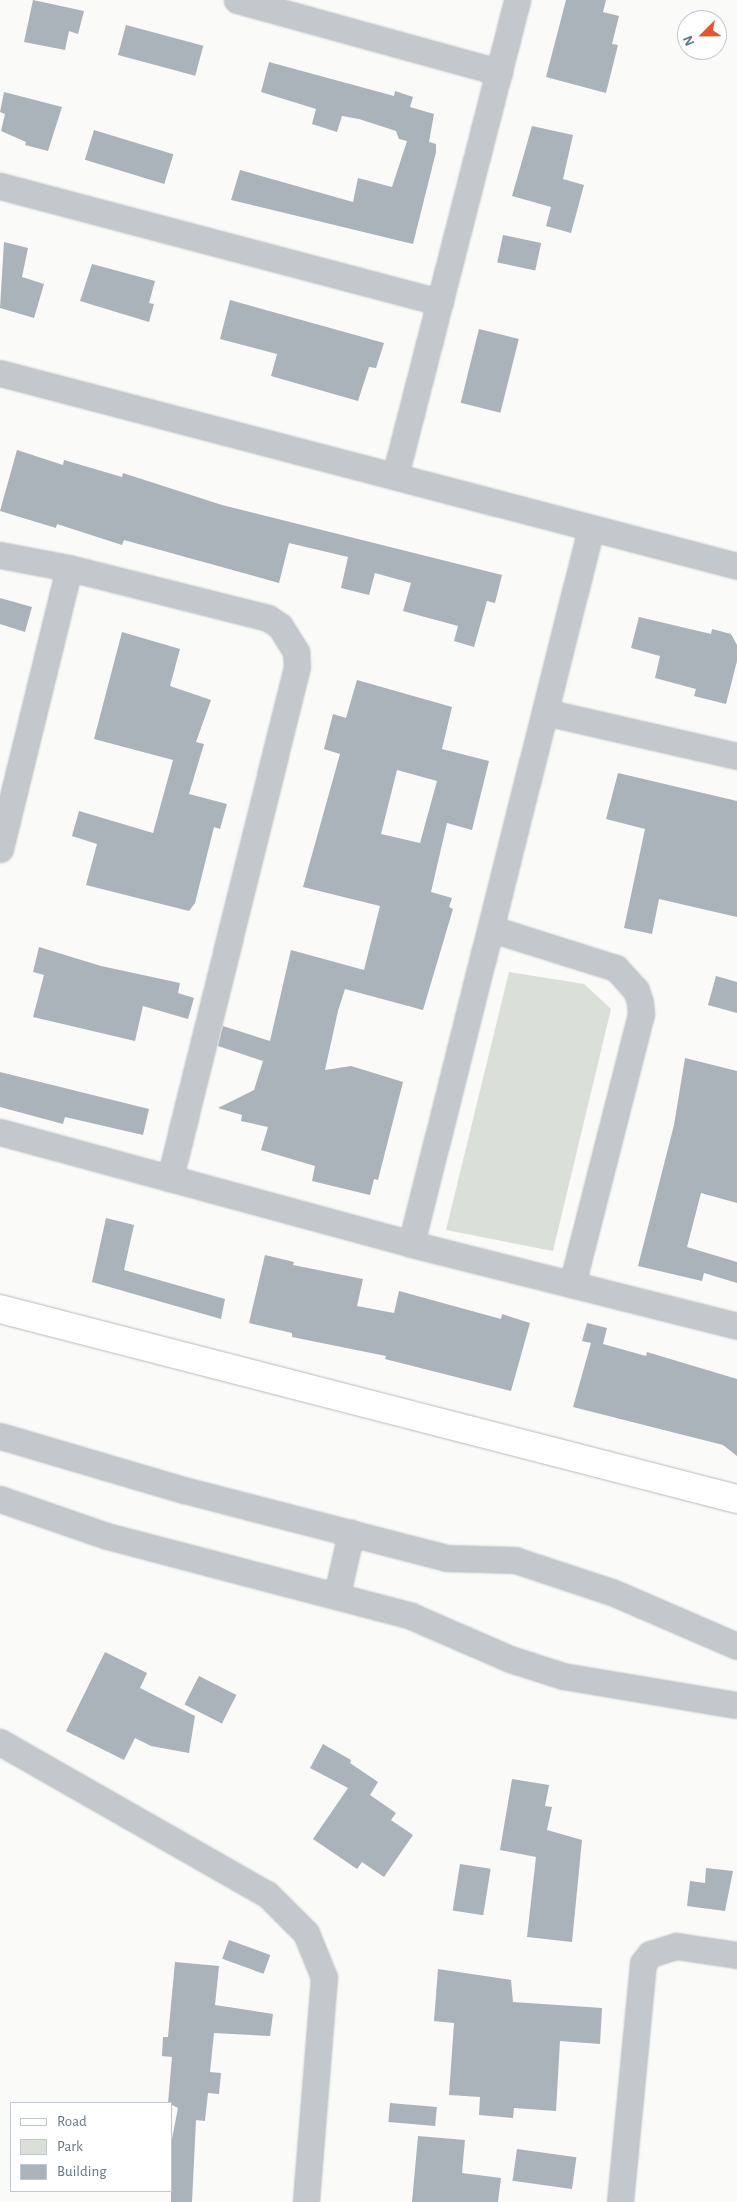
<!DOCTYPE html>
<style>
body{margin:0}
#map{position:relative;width:737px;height:2202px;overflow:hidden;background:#fafaf8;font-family:"Alegreya Sans",sans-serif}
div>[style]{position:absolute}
.green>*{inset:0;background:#dadfd7}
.building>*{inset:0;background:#aab3b9;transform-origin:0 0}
.roads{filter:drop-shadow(0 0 1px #b5babe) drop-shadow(0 0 1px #b5babe)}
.minor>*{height:25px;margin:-12.5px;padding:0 12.5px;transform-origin:12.5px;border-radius:12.5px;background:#c3c8cc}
.major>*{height:28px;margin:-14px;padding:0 14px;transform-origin:14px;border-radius:14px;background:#fff}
span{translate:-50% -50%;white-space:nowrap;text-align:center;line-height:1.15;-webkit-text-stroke:5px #fff;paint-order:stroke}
.legend{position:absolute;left:10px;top:2102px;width:162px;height:90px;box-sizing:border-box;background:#fff;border:1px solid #c1c8cd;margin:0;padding:6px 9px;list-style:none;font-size:15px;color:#657683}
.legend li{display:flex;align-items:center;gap:10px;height:25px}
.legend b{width:25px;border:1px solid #c1c8cd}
.north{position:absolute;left:677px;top:10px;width:50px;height:50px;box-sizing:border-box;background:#fff;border:1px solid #c1c8cd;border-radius:50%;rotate:247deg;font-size:14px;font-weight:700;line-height:20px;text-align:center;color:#657683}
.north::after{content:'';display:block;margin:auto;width:18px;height:22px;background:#e4572e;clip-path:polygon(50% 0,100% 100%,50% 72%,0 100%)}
</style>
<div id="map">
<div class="green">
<div style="clip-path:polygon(509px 972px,584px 984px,611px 1009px,553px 1251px,446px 1230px)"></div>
</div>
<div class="building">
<div style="clip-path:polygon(33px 0,84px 11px,78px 34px,69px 31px,65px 50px,24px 42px)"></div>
<div style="clip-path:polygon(566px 0,606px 0,603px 12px,619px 16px,612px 44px,618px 45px,606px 93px,546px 77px)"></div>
<div style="left:126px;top:25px;width:80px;height:31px;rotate:15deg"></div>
<div style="clip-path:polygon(269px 62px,394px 96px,395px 91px,413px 97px,410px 107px,434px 114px,429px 142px,436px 144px,436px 152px,413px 244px,231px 200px,240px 170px,353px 202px,358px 178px,392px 187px,407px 141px,399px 139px,396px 131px,359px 119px,342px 116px,337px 132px,312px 124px,316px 109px,261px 92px)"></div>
<div style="clip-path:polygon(4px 92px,62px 107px,48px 151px,25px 145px,26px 142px,1px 131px,5px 114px,0 112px)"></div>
<div style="clip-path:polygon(532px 126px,573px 135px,563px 179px,584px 185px,571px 233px,546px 226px,551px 207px,512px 196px)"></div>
<div style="left:94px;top:130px;width:83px;height:31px;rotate:17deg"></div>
<div style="left:503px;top:235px;width:39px;height:28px;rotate:12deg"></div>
<div style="clip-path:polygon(4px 242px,28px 248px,22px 277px,44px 284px,34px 318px,0 308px)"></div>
<div style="clip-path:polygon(92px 264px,155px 281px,149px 303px,154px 304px,149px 322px,80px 301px)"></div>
<div style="clip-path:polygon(230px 300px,384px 343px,376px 368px,369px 367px,358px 401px,271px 376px,277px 354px,220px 339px)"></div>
<div style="left:479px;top:329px;width:41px;height:76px;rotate:14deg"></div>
<div style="clip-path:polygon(17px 450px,63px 465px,64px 460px,122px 477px,123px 473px,222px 505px,502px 575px,495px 603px,487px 601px,474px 647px,454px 641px,458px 626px,403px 611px,411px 583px,375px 573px,369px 595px,341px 588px,348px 557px,289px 543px,279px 583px,124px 540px,122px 545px,57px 524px,56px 528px,0 511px)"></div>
<div style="clip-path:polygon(0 598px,32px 607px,25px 632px,0 624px)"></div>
<div style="clip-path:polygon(639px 617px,711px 634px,712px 629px,731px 634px,737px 645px,737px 661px,726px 704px,694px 696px,696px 689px,655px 678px,660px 656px,631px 648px)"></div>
<div style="clip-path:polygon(122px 632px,180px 649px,170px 686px,211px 700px,196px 742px,204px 744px,189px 794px,227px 804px,220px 829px,214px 827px,195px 903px,189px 911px,86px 885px,97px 844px,72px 836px,79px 811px,153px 833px,173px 760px,94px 739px)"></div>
<div style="clip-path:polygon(evenodd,357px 680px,452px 707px,442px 749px,489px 761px,472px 830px,447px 823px,431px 892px,452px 898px,449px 907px,453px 909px,423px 1010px,345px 989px,338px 1011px,325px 1070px,351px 1066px,403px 1082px,378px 1180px,374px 1179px,370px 1195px,312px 1181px,315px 1166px,261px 1150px,268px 1127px,241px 1121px,242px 1115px,218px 1108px,254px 1090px,263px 1061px,218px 1046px,223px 1026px,270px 1041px,291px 950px,364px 970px,380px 906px,303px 887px,340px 754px,324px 749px,333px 714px,346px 718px,357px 680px,397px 770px,437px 781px,420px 843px,381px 834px,397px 770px)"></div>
<div style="clip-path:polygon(618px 773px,737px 801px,737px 917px,659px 899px,652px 934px,624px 928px,645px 829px,606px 819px)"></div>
<div style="clip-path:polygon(39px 947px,101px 966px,180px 983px,178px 993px,194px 998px,188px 1019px,143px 1006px,135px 1041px,33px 1017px,44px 975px,33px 972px)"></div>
<div style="clip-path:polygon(716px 976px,737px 982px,737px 1013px,708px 1005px)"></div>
<div style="clip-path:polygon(685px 1058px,737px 1071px,737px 1203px,701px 1193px,687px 1247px,737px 1262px,737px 1283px,704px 1273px,702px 1281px,638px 1266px,674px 1125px)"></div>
<div style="clip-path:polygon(0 1072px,149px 1109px,143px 1135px,65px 1117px,63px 1124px,0 1107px)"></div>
<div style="clip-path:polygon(106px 1218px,134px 1225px,124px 1270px,225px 1299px,221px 1319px,92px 1282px)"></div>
<div style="clip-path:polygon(265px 1255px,294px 1262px,293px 1265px,363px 1279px,357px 1306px,394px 1313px,399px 1291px,501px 1319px,502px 1314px,530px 1323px,511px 1391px,385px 1359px,386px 1356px,292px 1337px,292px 1333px,249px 1323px)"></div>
<div style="clip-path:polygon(587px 1323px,607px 1328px,603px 1344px,646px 1356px,647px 1352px,737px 1379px,737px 1456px,723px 1445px,573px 1407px,591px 1343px,582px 1341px)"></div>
<div style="clip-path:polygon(105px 1652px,147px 1673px,140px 1688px,195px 1716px,189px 1753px,151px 1746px,135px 1738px,124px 1760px,66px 1731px)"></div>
<div style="left:199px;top:1676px;width:42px;height:32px;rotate:27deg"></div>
<div style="clip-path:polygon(323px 1744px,351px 1760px,350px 1763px,378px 1782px,370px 1795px,396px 1813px,391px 1820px,413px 1835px,384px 1877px,362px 1862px,357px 1869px,313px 1839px,348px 1788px,310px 1768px)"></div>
<div style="clip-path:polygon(512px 1779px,549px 1785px,545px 1806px,552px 1807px,547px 1830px,582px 1840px,572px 1942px,527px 1937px,536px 1857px,500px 1850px)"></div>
<div style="left:460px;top:1864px;width:31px;height:47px;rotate:9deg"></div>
<div style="clip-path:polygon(706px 1868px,733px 1871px,725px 1911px,687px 1906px,690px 1881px,705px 1883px)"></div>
<div style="left:229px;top:1940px;width:44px;height:20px;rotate:20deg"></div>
<div style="clip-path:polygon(175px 1962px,219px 1966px,215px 2005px,273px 2014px,270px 2036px,214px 2033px,210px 2072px,221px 2073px,219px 2094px,208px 2093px,205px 2121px,196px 2120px,192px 2202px,171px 2202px,171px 2144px,178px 2108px,168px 2103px,172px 2057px,162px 2056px,163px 2037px,168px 2037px)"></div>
<div style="clip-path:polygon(438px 1969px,511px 1980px,513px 2002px,602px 2008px,600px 2044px,560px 2041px,556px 2111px,514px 2108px,513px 2118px,479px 2115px,480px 2097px,449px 2095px,454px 2023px,434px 2021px)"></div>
<div style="left:390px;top:2103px;width:47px;height:19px;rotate:5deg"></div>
<div style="clip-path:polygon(418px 2136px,465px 2140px,462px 2173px,501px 2178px,498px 2202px,412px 2202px)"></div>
<div style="left:517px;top:2149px;width:60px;height:32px;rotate:8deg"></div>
</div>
<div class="roads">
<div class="minor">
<div style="left:237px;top:0;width:272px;rotate:15.4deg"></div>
<div style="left:0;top:186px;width:455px;rotate:14.8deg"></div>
<div style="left:0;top:373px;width:762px;rotate:14.67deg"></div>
<div style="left:395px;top:476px;width:491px;rotate:-75.6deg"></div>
<div style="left:0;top:555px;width:70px;rotate:10.7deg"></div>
<div style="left:69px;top:568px;width:205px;rotate:14.1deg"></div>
<div style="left:268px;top:618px;width:14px;rotate:34deg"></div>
<div style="left:280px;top:626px;width:31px;rotate:58deg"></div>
<div style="left:296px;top:652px;width:15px;rotate:86deg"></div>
<div style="left:297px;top:667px;width:527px;rotate:103.96deg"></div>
<div style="left:545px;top:712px;width:197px;rotate:12.9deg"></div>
<div style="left:0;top:849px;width:289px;rotate:-76.2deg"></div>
<div style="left:492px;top:929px;width:130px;rotate:17.5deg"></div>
<div style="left:616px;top:968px;width:30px;rotate:48deg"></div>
<div style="left:636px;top:990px;width:13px;rotate:72deg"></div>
<div style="left:640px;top:1002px;width:12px;rotate:85deg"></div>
<div style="left:641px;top:1014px;width:279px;rotate:104.3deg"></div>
<div style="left:0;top:1132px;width:426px;rotate:15.2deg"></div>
<div style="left:411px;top:1244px;width:336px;rotate:14.1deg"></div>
<div style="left:411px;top:1244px;width:738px;rotate:-75.89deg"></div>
<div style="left:0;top:1436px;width:192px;rotate:16.4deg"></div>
<div style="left:184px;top:1490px;width:271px;rotate:14.5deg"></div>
<div style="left:446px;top:1558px;width:69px;rotate:1.7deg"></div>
<div style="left:515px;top:1560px;width:102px;rotate:18.3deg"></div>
<div style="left:612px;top:1592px;width:136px;rotate:23.4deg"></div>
<div style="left:0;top:1499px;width:113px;rotate:19.1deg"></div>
<div style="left:107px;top:1536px;width:314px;rotate:14.7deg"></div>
<div style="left:411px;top:1616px;width:108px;rotate:23.5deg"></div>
<div style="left:510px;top:1659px;width:56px;rotate:17.8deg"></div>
<div style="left:563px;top:1676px;width:176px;rotate:9.5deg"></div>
<div style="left:337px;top:1594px;width:63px;rotate:-77.1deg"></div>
<div style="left:0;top:1742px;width:307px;rotate:29.7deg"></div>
<div style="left:267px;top:1894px;width:55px;rotate:45deg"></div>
<div style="left:306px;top:1933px;width:48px;rotate:67.8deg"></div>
<div style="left:324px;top:1977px;width:226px;rotate:94.6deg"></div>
<div style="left:620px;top:2202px;width:240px;rotate:-84.5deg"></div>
<div style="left:643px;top:1963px;width:11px;rotate:-52deg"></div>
<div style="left:650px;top:1954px;width:27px;rotate:-17deg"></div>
<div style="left:676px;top:1946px;width:62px;rotate:8.4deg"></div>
</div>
<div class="major">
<div style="left:0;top:1309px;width:761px;rotate:14.46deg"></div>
</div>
</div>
<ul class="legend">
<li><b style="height:6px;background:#fff"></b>Road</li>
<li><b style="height:14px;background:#dadfd7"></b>Park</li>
<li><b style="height:14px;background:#aab3b9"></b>Building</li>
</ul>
<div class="north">N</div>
</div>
